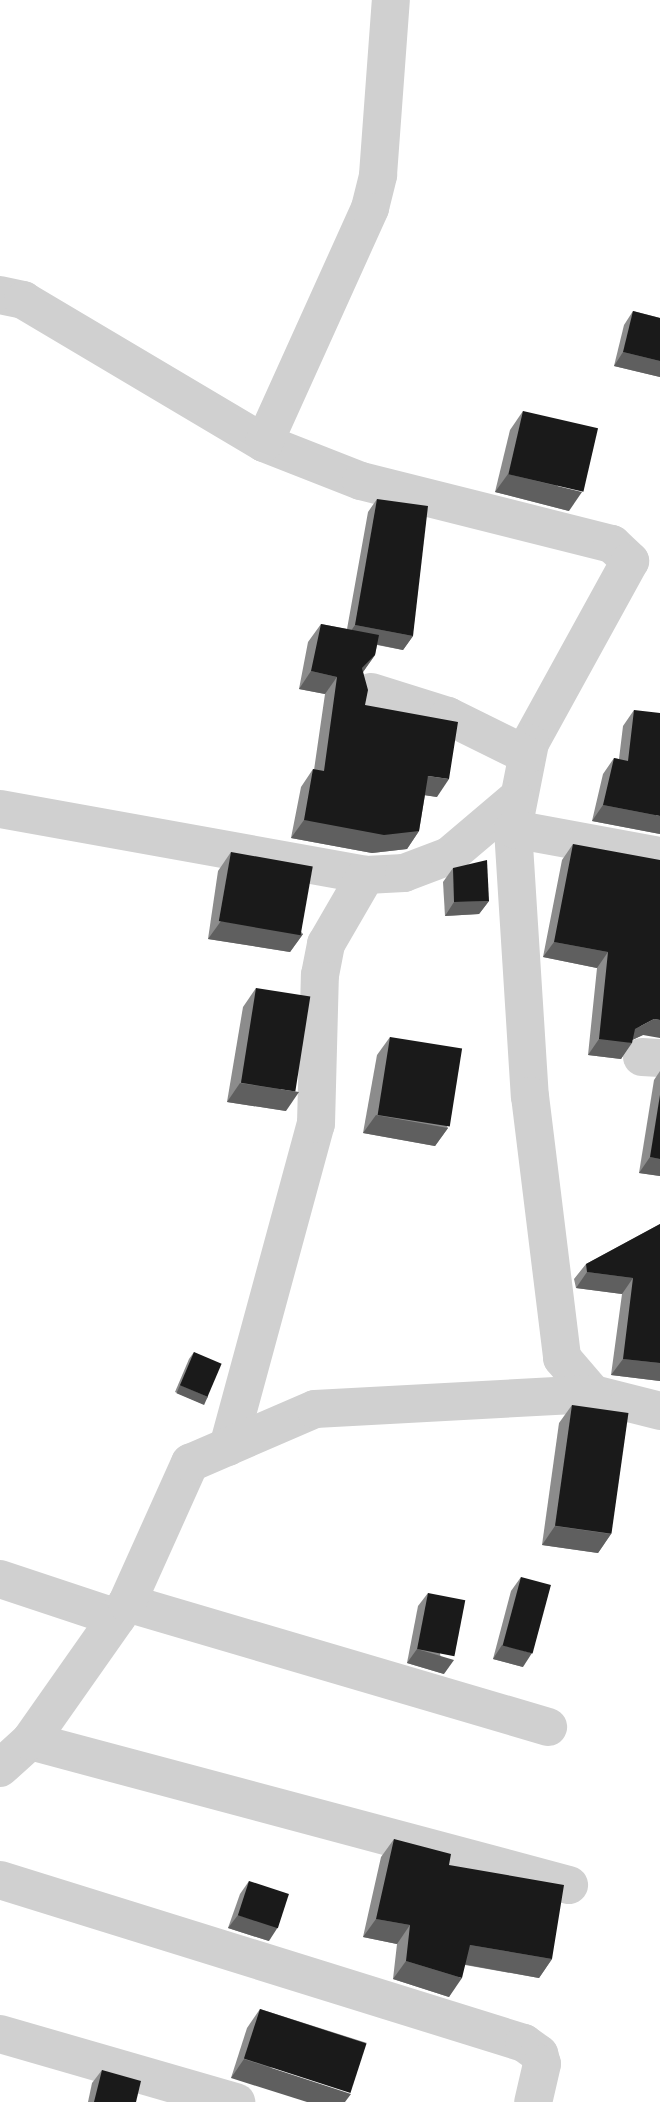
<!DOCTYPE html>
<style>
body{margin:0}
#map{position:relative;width:660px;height:2102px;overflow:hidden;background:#fff;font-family:Manrope,sans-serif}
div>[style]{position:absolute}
.minor>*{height:38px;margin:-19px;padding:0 19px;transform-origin:19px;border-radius:19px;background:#d0d0d0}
.wall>*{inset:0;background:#8c8c8c}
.shaded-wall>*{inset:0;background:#5f5f5f;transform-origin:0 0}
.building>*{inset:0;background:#1a1a1a;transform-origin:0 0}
span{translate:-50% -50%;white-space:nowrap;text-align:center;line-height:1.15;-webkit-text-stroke:7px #fff;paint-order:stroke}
</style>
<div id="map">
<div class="minor">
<div style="left:0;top:295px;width:24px;rotate:12deg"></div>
<div style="left:23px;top:300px;width:280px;rotate:30.7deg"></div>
<div style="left:264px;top:443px;width:104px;rotate:21.4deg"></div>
<div style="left:361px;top:481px;width:259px;rotate:14.1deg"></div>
<div style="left:612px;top:544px;width:25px;rotate:43deg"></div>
<div style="left:264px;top:443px;width:258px;rotate:-65.7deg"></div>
<div style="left:370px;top:208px;width:34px;rotate:-76deg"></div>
<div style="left:378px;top:175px;width:175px;rotate:-85.8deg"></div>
<div style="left:630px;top:561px;width:208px;rotate:118.8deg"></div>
<div style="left:530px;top:743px;width:88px;rotate:101.2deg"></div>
<div style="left:513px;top:829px;width:268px;rotate:86.4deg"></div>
<div style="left:530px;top:1096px;width:264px;rotate:83deg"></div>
<div style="left:562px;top:1358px;width:48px;rotate:49.3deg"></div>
<div style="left:593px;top:1394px;width:69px;rotate:14.2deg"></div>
<div style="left:371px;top:692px;width:81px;rotate:17.3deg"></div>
<div style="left:448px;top:716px;width:88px;rotate:26.3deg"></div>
<div style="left:0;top:809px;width:372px;rotate:10.2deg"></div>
<div style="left:366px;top:875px;width:38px;rotate:-3deg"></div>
<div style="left:404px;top:873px;width:48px;rotate:-20.7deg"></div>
<div style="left:449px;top:856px;width:87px;rotate:-40.3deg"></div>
<div style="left:513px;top:829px;width:149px;rotate:10.4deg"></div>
<div style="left:642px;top:1057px;width:18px;rotate:3deg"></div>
<div style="left:228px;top:1447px;width:335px;rotate:-74.8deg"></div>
<div style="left:316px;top:1124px;width:149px;rotate:-88.5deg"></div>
<div style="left:320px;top:975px;width:32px;rotate:-79deg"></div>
<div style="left:326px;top:944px;width:80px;rotate:-59.9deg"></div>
<div style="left:0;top:1579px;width:123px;rotate:18.4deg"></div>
<div style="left:127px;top:1603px;width:439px;rotate:16.4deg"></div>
<div style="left:30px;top:1741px;width:558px;rotate:14.96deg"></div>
<div style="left:0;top:1768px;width:40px;rotate:-42deg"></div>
<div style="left:30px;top:1741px;width:169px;rotate:-54.9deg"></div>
<div style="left:127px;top:1603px;width:154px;rotate:-65.8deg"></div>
<div style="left:190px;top:1463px;width:136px;rotate:-23.4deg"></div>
<div style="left:315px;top:1409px;width:278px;rotate:-3.1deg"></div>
<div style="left:0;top:1880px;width:549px;rotate:17.28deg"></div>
<div style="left:524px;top:2043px;width:19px;rotate:36deg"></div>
<div style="left:539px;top:2054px;width:10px;rotate:73deg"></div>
<div style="left:542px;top:2064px;width:39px;rotate:103deg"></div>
<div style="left:0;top:2034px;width:246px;rotate:16.1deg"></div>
</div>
<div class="wall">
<div style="clip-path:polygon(633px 311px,660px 318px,660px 377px,614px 366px,624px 325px)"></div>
<div style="clip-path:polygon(523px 411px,569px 511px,495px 492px,510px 430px)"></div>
<div style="clip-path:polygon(377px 499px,413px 636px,403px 650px,377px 645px,375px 655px,363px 672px,365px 705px,437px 797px,425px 795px,419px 831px,407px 849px,372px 853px,291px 838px,301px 787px,313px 769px,314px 770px,325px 694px,299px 689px,308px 642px,321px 624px,347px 629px,368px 512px)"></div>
<div style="clip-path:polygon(634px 710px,660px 834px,592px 821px,603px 774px,614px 758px,619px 759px,623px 726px)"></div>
<div style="clip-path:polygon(573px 844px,643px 1035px,632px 1040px,621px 1059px,588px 1055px,597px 968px,543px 957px,562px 860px)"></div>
<div style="clip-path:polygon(231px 852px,303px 934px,290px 952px,208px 939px,218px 871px)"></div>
<div style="clip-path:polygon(453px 868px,489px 901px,479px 914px,445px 916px,443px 882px)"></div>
<div style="clip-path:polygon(256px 988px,286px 1111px,227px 1102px,243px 1007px)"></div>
<div style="clip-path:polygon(390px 1037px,448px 1128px,435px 1146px,363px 1133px,377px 1055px)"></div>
<div style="clip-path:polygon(660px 1071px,660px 1176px,639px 1173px,654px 1080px)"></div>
<div style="clip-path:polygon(660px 1224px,660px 1381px,611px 1375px,622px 1294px,576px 1288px,574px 1279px,586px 1264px)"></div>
<div style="clip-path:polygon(194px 1352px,208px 1397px,203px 1404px,175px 1392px,189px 1359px)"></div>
<div style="clip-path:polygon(572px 1405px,611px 1534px,598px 1553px,542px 1545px,559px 1423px)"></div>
<div style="clip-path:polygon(521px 1577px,523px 1667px,493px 1659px,511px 1591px)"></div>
<div style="clip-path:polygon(428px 1593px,444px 1674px,407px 1663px,418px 1606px)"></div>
<div style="clip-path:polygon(394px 1839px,552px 1959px,539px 1978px,465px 1965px,449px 1997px,393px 1979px,397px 1944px,363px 1937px,381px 1857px)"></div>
<div style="clip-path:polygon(249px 1881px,269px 1941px,228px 1928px,240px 1894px)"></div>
<div style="clip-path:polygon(260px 2009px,367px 2043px,231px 2078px,247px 2028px)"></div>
<div style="clip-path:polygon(102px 2070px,136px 2102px,88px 2102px,92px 2083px)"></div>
</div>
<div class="shaded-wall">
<div style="clip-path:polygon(623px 352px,660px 361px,660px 377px,614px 366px)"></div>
<div style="clip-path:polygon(508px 474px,582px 492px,569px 511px,495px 492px)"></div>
<div style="clip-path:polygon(355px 625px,413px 636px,403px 650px,346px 638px)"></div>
<div style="clip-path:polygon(375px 655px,363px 672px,362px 668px)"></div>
<div style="clip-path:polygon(311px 671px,337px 677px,325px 694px,299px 689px)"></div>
<div style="clip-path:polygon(428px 776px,449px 779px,437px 797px,416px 794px)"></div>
<div style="clip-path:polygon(603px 805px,660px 816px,660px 834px,592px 821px)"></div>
<div style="clip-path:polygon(304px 820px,419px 831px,407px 849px,372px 853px,291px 838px)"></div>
<div style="clip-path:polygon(489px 901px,479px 914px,445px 916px,454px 902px)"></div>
<div style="clip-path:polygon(221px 921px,303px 934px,290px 952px,208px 939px)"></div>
<div style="clip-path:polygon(554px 942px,608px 952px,597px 968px,543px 957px)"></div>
<div style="clip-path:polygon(654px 1019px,660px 1020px,660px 1038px,643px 1035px,628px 1042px,632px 1043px,621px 1059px,588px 1055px,599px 1039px,635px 1029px)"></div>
<div style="clip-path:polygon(240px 1083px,299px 1092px,286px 1111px,227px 1102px)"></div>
<div style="clip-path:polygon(376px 1115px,448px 1128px,435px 1146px,363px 1133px)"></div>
<div style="clip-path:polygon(650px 1157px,660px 1159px,660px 1176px,639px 1173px)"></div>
<div style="clip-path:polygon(587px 1272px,633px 1278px,622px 1294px,576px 1288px)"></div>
<div style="clip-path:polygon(623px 1359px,660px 1363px,660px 1381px,611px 1375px)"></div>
<div style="left:180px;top:1385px;width:30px;height:9px;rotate:23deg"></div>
<div style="clip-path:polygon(555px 1526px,611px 1534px,598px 1553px,542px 1545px)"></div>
<div style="clip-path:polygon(502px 1645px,532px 1653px,523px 1667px,493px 1659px)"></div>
<div style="clip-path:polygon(417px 1649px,454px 1660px,444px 1674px,407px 1663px)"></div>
<div style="clip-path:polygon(238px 1915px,278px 1927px,269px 1941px,228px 1928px)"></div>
<div style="clip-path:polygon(376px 1919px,410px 1925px,397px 1944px,363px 1937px)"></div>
<div style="clip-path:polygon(470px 1945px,552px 1959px,539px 1978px,457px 1963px)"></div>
<div style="clip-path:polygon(406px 1961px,462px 1978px,449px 1997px,393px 1979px)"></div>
<div style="clip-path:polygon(244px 2059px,351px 2094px,345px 2102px,307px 2102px,231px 2078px)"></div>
</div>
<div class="building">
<div style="clip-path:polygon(633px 311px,660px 318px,660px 361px,623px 352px)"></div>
<div style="left:523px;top:411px;width:77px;height:65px;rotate:13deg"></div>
<div style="clip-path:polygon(377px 499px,428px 506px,413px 636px,355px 625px)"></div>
<div style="clip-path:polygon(321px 624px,379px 635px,375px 655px,362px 668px,368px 690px,365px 705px,458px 722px,449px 779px,428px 776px,419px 831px,384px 835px,304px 820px,313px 769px,324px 771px,337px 677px,311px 671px)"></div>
<div style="clip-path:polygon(634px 710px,660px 713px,660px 816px,603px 805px,614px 758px,628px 761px)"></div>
<div style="clip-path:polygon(573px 844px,660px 860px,660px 1020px,654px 1019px,635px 1029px,632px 1043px,599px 1039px,608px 952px,554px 942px)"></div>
<div style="left:231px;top:852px;width:83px;height:70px;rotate:10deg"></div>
<div style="clip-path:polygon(487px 860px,489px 901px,454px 902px,453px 868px)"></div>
<div style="left:256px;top:988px;width:55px;height:96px;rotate:9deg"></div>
<div style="left:390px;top:1037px;width:73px;height:79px;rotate:9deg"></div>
<div style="clip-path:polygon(660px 1095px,660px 1159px,650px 1157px)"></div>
<div style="clip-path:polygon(660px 1224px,660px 1363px,623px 1359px,633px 1278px,587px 1272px,586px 1264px)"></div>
<div style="left:194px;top:1352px;width:30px;height:36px;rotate:23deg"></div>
<div style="left:572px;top:1405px;width:57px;height:122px;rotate:8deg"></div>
<div style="left:521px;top:1577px;width:31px;height:71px;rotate:15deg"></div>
<div style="left:428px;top:1593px;width:38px;height:57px;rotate:11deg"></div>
<div style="clip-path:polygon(394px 1839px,451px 1854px,449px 1865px,564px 1885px,552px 1959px,470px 1945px,462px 1978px,406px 1961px,410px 1925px,376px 1919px)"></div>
<div style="left:249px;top:1881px;width:42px;height:36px;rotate:18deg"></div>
<div style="left:260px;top:2009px;width:112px;height:52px;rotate:18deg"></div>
<div style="clip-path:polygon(102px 2070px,141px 2081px,136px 2102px,94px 2102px)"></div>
</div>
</div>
